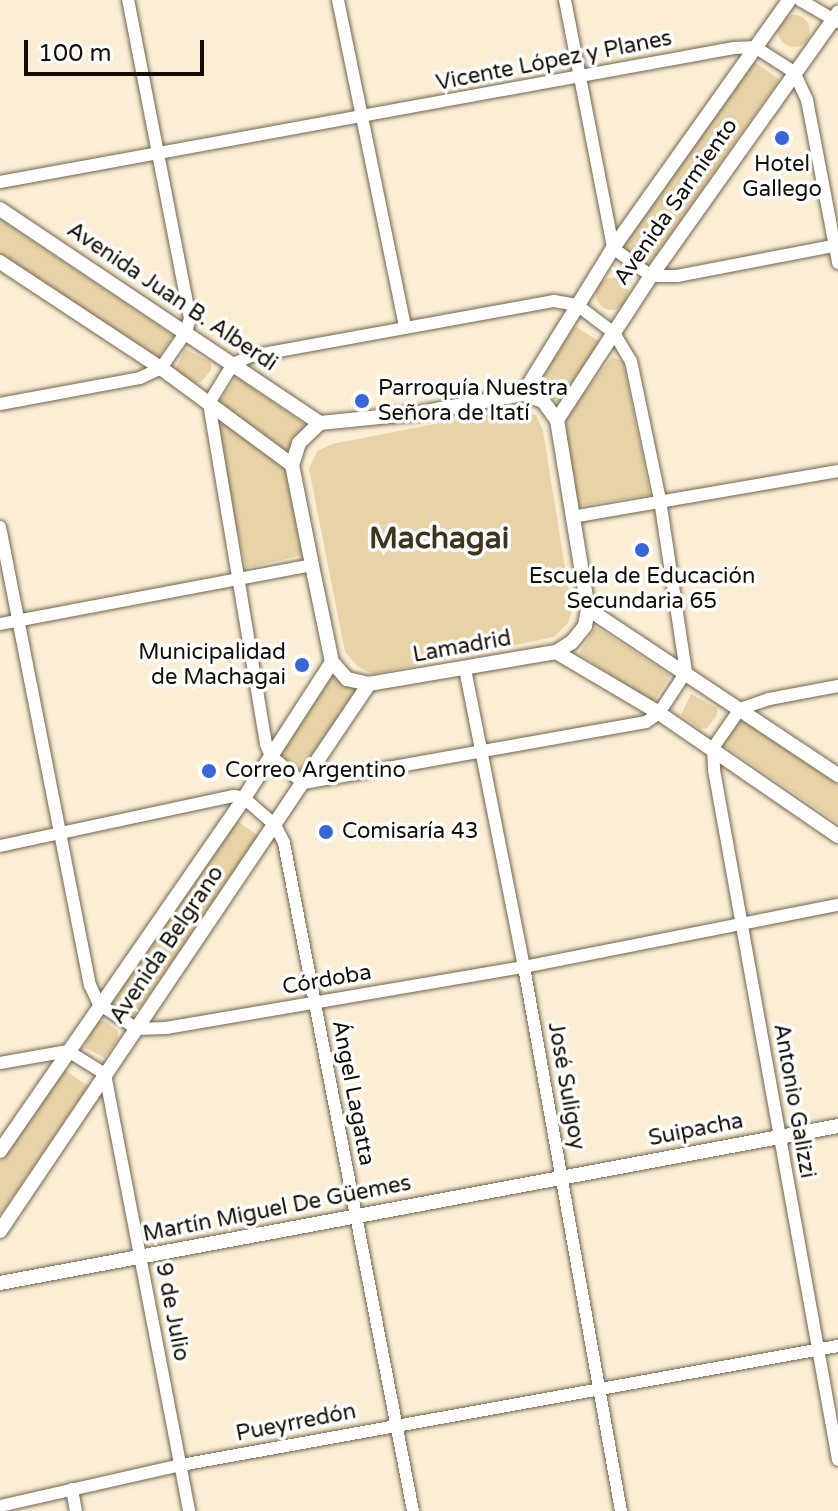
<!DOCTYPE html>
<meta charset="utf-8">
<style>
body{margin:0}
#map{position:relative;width:838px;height:1511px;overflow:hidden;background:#fbeed4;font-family:"Varela Round",sans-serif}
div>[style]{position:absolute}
.green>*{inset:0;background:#e8d3a8;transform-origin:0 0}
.round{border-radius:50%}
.roads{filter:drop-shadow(0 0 2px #70654e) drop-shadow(0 0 2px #70654e)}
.minor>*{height:12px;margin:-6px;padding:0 6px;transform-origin:6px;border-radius:6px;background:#fff}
.tertiary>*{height:14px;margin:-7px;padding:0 7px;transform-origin:7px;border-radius:7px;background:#fff}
.dots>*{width:22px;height:22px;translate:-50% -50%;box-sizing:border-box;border:4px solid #fff;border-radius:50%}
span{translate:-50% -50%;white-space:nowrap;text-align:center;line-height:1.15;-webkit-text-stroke:7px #fff;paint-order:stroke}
.street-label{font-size:22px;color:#130f06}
.poi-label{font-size:22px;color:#130f06}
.left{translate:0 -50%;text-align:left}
.right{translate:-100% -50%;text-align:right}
.district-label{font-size:30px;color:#3e341e;font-weight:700}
.scale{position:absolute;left:24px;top:40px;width:180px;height:36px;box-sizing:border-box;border:4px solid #130f06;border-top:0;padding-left:10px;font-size:24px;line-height:28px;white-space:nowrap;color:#130f06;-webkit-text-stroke:6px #fff;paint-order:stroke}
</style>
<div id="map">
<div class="green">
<div class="round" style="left:778px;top:15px;width:32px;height:32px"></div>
<div style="left:753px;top:61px;width:32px;height:229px;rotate:35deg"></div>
<div style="left:0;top:219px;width:209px;height:33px;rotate:34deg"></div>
<div class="round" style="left:596px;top:278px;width:32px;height:32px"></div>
<div style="left:575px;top:326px;width:30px;height:73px;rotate:33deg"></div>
<div style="clip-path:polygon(185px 349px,211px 362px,211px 370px,201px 382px,194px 383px,175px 370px)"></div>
<div style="clip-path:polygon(612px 357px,623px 361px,650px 495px,579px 506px,564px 420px)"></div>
<div style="left:237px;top:377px;width:83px;height:32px;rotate:35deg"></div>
<div style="clip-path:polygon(518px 408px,536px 415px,543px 431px,572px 611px,568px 623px,554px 637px,373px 674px,357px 666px,345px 652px,309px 469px,317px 451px,332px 444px)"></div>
<div style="clip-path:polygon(223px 423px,285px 468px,303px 555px,246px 568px,216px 430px)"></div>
<div style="left:596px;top:627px;width:89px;height:32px;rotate:33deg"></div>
<div style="left:333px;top:674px;width:29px;height:97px;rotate:35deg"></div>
<div style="clip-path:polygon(691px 694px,717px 708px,717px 715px,707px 728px,700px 729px,681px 715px)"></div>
<div style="clip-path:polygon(740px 718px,838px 784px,838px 823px,722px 744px)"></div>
<div style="left:236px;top:820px;width:29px;height:222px;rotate:35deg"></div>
<div style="clip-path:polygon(98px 1021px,105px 1021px,118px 1031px,118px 1038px,105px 1058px,84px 1047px)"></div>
<div style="clip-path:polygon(63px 1069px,88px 1086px,0 1215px,0 1162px)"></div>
</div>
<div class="roads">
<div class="minor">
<div style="left:338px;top:0;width:334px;rotate:78.4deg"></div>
<div style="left:565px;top:0;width:253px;rotate:79deg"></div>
<div style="left:613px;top:248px;width:47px;rotate:36.4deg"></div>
<div style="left:651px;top:276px;width:26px"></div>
<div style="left:677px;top:276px;width:164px;rotate:-10.9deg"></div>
<div style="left:800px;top:0;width:44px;rotate:30.1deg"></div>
<div style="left:0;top:182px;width:746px;rotate:-10.35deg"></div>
<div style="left:734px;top:48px;width:21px;rotate:-3deg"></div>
<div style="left:755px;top:47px;width:46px;rotate:32.7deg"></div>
<div style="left:794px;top:72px;width:31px;rotate:65deg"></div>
<div style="left:807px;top:100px;width:166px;rotate:79.2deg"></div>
<div style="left:554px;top:301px;width:23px;rotate:10deg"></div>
<div style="left:577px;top:305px;width:46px;rotate:37.1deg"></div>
<div style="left:614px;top:333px;width:33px;rotate:59deg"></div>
<div style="left:631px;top:361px;width:142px;rotate:78.2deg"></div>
<div style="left:660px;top:500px;width:174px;rotate:81.4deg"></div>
<div style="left:686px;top:672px;width:49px;rotate:123.4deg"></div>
<div style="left:659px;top:713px;width:16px;rotate:145deg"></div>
<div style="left:646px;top:722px;width:348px;rotate:169.9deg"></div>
<div style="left:303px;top:783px;width:42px;rotate:-139.8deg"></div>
<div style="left:271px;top:756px;width:13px;rotate:-113deg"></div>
<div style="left:266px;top:744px;width:346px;rotate:-99.5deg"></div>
<div style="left:209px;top:403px;width:46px;rotate:-58.4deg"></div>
<div style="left:233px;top:364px;width:20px;rotate:-24deg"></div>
<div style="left:251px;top:356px;width:308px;rotate:-10.3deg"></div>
<div style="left:0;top:404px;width:142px;rotate:-10.5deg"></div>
<div style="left:140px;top:378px;width:23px;rotate:-25deg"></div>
<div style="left:161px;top:368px;width:44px;rotate:-55.2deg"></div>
<div style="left:186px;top:332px;width:15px;rotate:-74deg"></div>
<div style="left:190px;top:318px;width:324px;rotate:-101deg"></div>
<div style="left:572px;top:517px;width:270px;rotate:-9.8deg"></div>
<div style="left:0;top:527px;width:467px;rotate:78.9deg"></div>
<div style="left:90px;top:985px;width:21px;rotate:65deg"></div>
<div style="left:99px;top:1004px;width:45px;rotate:33.3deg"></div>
<div style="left:137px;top:1029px;width:29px;rotate:-2deg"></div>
<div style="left:166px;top:1028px;width:363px;rotate:-9.7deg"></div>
<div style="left:524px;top:967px;width:320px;rotate:-11.2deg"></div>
<div style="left:0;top:624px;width:318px;rotate:-10.7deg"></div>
<div style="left:465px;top:669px;width:304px;rotate:78.8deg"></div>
<div style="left:524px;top:967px;width:553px;rotate:79.89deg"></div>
<div style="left:838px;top:686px;width:70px;rotate:169.3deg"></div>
<div style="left:769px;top:699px;width:31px;rotate:161deg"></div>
<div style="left:740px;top:709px;width:47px;rotate:124.7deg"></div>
<div style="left:713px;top:748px;width:22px;rotate:87deg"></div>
<div style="left:714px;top:770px;width:701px;rotate:79.81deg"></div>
<div style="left:0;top:846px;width:239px;rotate:-12.1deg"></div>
<div style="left:234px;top:796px;width:10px;rotate:11deg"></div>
<div style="left:244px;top:798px;width:41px;rotate:41.1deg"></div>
<div style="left:275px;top:825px;width:20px;rotate:63deg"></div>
<div style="left:284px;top:843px;width:680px;rotate:79.07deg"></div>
<div style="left:0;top:1063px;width:69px;rotate:-10deg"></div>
<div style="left:68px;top:1051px;width:44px;rotate:31.9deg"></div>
<div style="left:105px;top:1074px;width:445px;rotate:79.1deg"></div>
<div style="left:72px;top:1489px;width:22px;rotate:80deg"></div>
<div style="left:0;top:1506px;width:186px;rotate:-12.8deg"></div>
<div style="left:181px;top:1465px;width:668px;rotate:-10.27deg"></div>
</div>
<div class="tertiary">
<div style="left:0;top:209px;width:385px;rotate:33.8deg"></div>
<div style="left:0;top:262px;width:193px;rotate:33.4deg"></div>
<div style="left:161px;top:368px;width:163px;rotate:36.5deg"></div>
<div style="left:523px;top:394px;width:21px;rotate:19deg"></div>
<div style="left:543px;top:401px;width:24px;rotate:54deg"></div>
<div style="left:557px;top:420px;width:192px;rotate:80.7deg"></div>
<div style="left:588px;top:609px;width:17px;rotate:100deg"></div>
<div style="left:585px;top:626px;width:21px;rotate:129deg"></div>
<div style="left:572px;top:642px;width:19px;rotate:148deg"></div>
<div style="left:556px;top:652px;width:190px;rotate:170.3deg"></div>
<div style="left:369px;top:684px;width:23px;rotate:-167deg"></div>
<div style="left:347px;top:679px;width:23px;rotate:-131deg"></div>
<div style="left:332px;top:662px;width:99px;rotate:-101.7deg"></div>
<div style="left:312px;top:565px;width:102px;rotate:-101.3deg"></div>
<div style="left:292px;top:465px;width:23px;rotate:-72deg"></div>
<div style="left:299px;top:443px;width:29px;rotate:-44deg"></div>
<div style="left:320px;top:423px;width:100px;rotate:-5.7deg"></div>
<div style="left:420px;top:413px;width:105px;rotate:-10.5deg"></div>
<div style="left:523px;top:394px;width:172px;rotate:-58.3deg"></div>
<div style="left:613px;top:248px;width:304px;rotate:-54.6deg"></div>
<div style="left:557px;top:420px;width:172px;rotate:-56.9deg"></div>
<div style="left:651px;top:276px;width:323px;rotate:-54.6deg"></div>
<div style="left:588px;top:609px;width:300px;rotate:33.6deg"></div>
<div style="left:556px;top:652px;width:120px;rotate:30.6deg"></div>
<div style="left:659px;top:713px;width:217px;rotate:34.5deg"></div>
<div style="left:0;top:1151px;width:429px;rotate:-55.3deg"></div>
<div style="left:244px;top:798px;width:162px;rotate:-57.1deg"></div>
<div style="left:0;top:1231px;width:660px;rotate:-56deg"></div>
<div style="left:0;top:1283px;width:853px;rotate:-10.61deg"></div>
</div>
</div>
<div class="dots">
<div style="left:782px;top:138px;background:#3867d7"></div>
<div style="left:362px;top:401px;background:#3867d7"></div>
<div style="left:642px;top:550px;background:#3867d7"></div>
<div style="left:302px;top:665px;background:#3867d7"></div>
<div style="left:209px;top:771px;background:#3867d7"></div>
<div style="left:326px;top:832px;background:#3867d7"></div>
</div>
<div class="street-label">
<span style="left:554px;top:61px;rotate:-11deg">Vicente López y Planes</span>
<span style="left:676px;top:202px;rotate:-55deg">Avenida Sarmiento</span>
<span style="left:172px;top:297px;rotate:34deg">Avenida Juan B. Alberdi</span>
<span style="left:462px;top:647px;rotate:-10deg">Lamadrid</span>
<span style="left:167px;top:945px;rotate:-56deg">Avenida Belgrano</span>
<span style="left:327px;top:980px;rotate:-10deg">Córdoba</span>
<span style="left:566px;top:1086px;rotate:80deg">José Suligoy</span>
<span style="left:353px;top:1093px;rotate:79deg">Ángel Lagatta</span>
<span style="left:794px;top:1101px;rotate:80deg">Antonio Galizzi</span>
<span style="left:696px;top:1130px;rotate:-11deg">Suipacha</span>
<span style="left:277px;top:1209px;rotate:-11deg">Martín Miguel De Güemes</span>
<span style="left:172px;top:1312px;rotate:79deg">9 de Julio</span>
<span style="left:296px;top:1423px;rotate:-11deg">Pueyrredón</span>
</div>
<div class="poi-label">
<span style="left:782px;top:177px">Hotel<br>Gallego</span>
<span class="left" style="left:378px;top:401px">Parroquía Nuestra<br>Señora de Itatí</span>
<span style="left:642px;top:589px">Escuela de Educación<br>Secundaria 65</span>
<span class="right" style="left:286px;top:665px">Municipalidad<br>de Machagai</span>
<span class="left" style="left:225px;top:771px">Correo Argentino</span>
<span class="left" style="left:342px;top:832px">Comisaría 43</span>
</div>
<div class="district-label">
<span style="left:439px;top:539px">Machagai</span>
</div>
<div class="scale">100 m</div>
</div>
